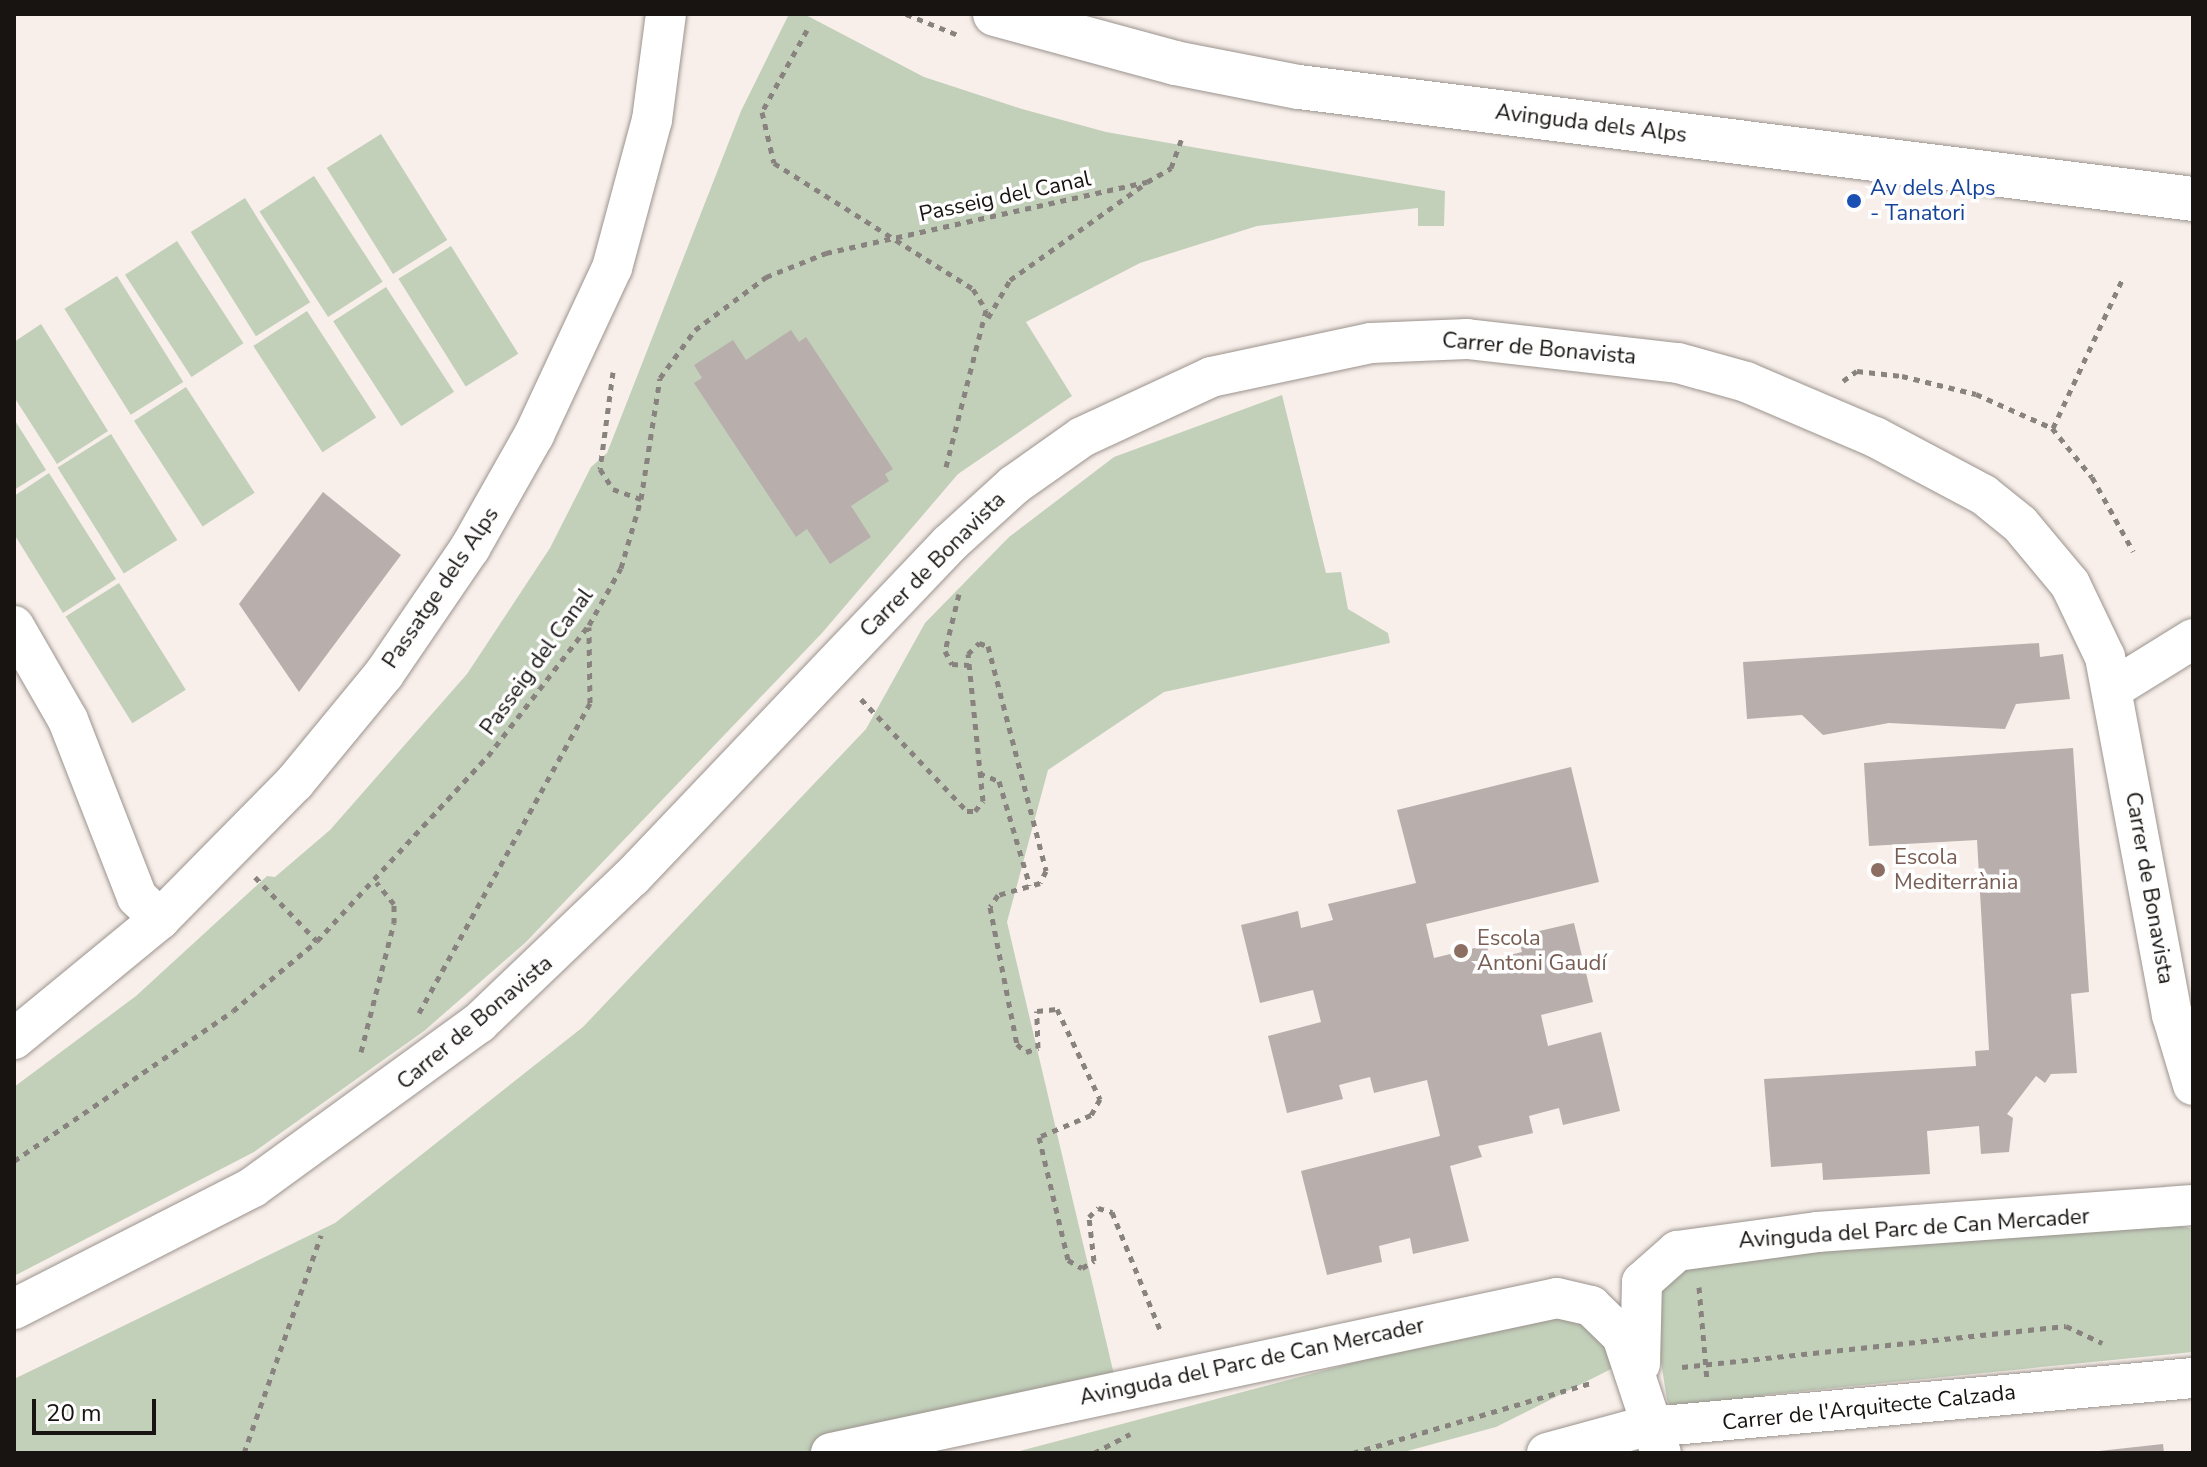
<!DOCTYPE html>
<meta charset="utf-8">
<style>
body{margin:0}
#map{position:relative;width:2207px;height:1467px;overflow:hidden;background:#f8efea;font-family:"Nunito Sans",sans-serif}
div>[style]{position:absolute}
.green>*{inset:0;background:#c2d0ba;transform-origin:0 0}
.building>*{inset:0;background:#b8aeac}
.path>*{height:5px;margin-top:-2.5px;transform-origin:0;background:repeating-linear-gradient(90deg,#89837f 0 6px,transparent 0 12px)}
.roads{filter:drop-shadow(0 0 2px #9b938e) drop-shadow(0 0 2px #9b938e)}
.street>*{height:40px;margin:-20px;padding:0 20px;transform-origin:20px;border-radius:20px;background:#fff}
.secondary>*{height:44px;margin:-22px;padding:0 22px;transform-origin:22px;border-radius:22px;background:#fff}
.dots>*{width:22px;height:22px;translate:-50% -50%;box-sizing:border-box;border:4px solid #fefefe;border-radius:50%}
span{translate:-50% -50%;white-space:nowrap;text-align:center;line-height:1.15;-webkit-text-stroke:7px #fefefe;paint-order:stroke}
.street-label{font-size:22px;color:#171412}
.transit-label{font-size:22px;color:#164399}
.left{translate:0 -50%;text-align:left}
.education-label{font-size:22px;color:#785e54}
.frame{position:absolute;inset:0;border:16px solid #171412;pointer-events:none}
.scale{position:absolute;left:32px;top:1399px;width:124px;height:36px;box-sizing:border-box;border:4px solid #171412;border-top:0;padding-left:10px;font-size:24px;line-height:28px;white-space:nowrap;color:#171412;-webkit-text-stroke:6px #fefefe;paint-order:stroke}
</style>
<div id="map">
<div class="green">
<div style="clip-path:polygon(789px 14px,804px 14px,924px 77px,1022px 109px,1106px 132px,1445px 191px,1444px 226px,1418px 226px,1418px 208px,1257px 226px,1140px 263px,1026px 322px,1072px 396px,958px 474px,822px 633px,526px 942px,424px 1031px,254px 1152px,14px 1276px,14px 1087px,136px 996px,267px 876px,275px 877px,330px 830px,467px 674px,550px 548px,591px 467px,607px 453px,741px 111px)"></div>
<div style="left:381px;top:134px;width:125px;height:64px;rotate:58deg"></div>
<div style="left:314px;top:176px;width:126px;height:65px;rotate:57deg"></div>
<div style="left:245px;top:198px;width:123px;height:64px;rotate:58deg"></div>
<div style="left:177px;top:241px;width:122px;height:62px;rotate:57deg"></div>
<div style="left:451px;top:246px;width:127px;height:62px;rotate:58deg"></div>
<div style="left:117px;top:276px;width:125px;height:62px;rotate:58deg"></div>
<div style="left:386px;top:287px;width:125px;height:63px;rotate:57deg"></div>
<div style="left:307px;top:311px;width:127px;height:64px;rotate:57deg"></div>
<div style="clip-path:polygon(41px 324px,108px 431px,57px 464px,14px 397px,14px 342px)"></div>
<div style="left:186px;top:387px;width:126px;height:62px;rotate:57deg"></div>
<div style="clip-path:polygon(1282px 395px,1326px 573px,1341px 572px,1348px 609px,1388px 633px,1390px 643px,1164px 692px,1048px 770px,1007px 922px,1120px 1400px,932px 1453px,14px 1453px,14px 1379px,335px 1223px,583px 1027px,866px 729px,925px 623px,1009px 537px,1114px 457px)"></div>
<div style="clip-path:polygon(14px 419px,46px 470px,14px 490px)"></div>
<div style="left:111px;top:434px;width:125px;height:63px;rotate:58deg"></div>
<div style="clip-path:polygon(49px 473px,116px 579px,63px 613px,14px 534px,14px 496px)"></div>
<div style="left:119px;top:583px;width:126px;height:63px;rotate:58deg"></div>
<div style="clip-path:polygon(2173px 1224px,2193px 1229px,2193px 1352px,1763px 1395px,1763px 1407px,1673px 1410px,1667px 1400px,1652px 1304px,1656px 1282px,1710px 1259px)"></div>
<div style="clip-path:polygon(1541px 1313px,1588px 1321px,1617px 1366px,1496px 1427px,1400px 1453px,1012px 1453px)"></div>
</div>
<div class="building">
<div style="clip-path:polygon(791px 330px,799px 342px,806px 337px,893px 469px,885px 474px,889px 481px,851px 506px,871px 537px,830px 564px,807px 529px,796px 537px,694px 383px,702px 378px,694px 365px,733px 340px,746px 360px)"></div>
<div style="clip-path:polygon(323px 492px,401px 555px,299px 692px,239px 604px)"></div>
<div style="clip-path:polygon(2039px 643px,2040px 657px,2063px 654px,2070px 699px,2016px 704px,2005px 729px,1889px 723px,1823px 735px,1802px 715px,1747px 719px,1743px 662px)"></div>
<div style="clip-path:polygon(2073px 748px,2089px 992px,2071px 994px,2077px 1073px,2051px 1074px,2045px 1083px,2036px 1076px,2007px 1114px,2013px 1118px,2009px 1152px,1981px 1154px,1979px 1126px,1927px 1131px,1930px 1174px,1823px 1180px,1822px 1163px,1771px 1167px,1764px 1079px,1976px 1066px,1975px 1051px,1989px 1050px,1977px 840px,1869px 846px,1864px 763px)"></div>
<div style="clip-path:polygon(1571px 767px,1599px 882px,1426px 924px,1434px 958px,1487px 945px,1490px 960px,1522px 952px,1518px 936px,1574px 923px,1593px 1002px,1541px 1015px,1548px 1046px,1601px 1032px,1620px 1111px,1563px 1125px,1559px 1108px,1529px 1116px,1533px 1133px,1478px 1146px,1482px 1157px,1450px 1166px,1469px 1241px,1413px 1254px,1410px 1238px,1379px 1246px,1382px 1262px,1327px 1275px,1301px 1171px,1440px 1136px,1427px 1080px,1374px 1093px,1370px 1077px,1339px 1085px,1343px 1099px,1287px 1113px,1268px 1036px,1321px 1022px,1313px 990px,1260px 1003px,1241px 925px,1298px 911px,1301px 928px,1333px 920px,1328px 904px,1416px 883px,1397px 810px)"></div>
<div style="clip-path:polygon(2163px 1444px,2164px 1453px,2099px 1453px,2099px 1451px)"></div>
</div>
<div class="path">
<div style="left:906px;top:14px;width:56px;rotate:22deg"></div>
<div style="left:807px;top:30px;width:94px;rotate:118.8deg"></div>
<div style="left:762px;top:112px;width:52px;rotate:76.8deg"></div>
<div style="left:774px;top:163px;width:236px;rotate:32.3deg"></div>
<div style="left:973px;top:289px;width:25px;rotate:58deg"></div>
<div style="left:986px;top:310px;width:162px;rotate:104.3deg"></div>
<div style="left:988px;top:318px;width:44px;rotate:-59.9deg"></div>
<div style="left:1010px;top:280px;width:162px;rotate:-35.5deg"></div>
<div style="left:613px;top:372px;width:98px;rotate:97.6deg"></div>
<div style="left:600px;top:469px;width:24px;rotate:57deg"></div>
<div style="left:613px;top:489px;width:30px;rotate:20deg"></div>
<div style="left:1843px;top:381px;width:17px;rotate:-36deg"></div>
<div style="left:1857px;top:371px;width:45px;rotate:6.3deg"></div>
<div style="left:1902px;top:376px;width:76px;rotate:13.7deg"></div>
<div style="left:1976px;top:394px;width:83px;rotate:24.1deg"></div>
<div style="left:2052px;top:428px;width:63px;rotate:50.8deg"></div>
<div style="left:2092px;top:477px;width:85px;rotate:61deg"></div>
<div style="left:2053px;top:428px;width:163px;rotate:-65deg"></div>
<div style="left:959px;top:594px;width:59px;rotate:103.8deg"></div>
<div style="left:945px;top:651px;width:15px;rotate:62deg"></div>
<div style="left:952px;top:664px;width:17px;rotate:3deg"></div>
<div style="left:861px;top:699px;width:154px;rotate:46.6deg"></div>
<div style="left:967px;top:811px;width:8px"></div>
<div style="left:975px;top:811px;width:13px;rotate:-51deg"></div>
<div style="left:983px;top:801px;width:148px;rotate:-95.8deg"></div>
<div style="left:968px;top:654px;width:16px;rotate:-45deg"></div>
<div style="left:979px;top:643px;width:9px;rotate:18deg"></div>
<div style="left:988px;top:646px;width:232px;rotate:75.5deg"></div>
<div style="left:1046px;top:871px;width:13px;rotate:117deg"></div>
<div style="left:1040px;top:883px;width:44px;rotate:164.1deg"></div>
<div style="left:998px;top:895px;width:14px;rotate:124deg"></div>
<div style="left:990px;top:907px;width:140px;rotate:78.9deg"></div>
<div style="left:1017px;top:1044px;width:12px;rotate:42deg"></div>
<div style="left:1026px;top:1052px;width:13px;rotate:-18deg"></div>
<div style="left:1038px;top:1048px;width:37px;rotate:-92deg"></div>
<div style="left:1037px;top:1011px;width:20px;rotate:-6deg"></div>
<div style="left:1057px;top:1009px;width:100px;rotate:64.5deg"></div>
<div style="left:1100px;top:1099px;width:18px;rotate:119deg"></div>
<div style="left:1091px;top:1115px;width:56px;rotate:157.1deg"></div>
<div style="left:1039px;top:1137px;width:126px;rotate:76.7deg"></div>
<div style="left:1068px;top:1260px;width:16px;rotate:30deg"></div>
<div style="left:1082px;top:1268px;width:14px;rotate:-30deg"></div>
<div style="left:1094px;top:1261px;width:44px;rotate:-96.5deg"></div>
<div style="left:1089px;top:1217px;width:13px;rotate:-45deg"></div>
<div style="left:1098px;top:1208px;width:15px;rotate:16deg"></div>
<div style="left:1112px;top:1212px;width:130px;rotate:67.8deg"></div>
<div style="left:979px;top:773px;width:22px;rotate:22deg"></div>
<div style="left:999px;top:781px;width:109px;rotate:73.6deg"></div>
<div style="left:255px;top:877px;width:89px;rotate:45.9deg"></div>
<div style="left:419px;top:1013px;width:354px;rotate:-61.1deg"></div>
<div style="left:590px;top:703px;width:76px;rotate:-90.8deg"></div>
<div style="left:361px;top:1052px;width:133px;rotate:-75.7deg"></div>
<div style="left:394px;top:923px;width:19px;rotate:-90deg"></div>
<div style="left:394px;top:904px;width:28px;rotate:-129deg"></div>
<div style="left:14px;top:1161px;width:265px;rotate:-34.4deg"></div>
<div style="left:233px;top:1011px;width:109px;rotate:-39.8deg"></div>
<div style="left:317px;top:941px;width:252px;rotate:-47.3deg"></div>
<div style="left:488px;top:756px;width:165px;rotate:-52.4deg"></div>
<div style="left:589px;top:625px;width:65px;rotate:-60.7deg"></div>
<div style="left:621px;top:568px;width:72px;rotate:-73.8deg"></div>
<div style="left:641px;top:499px;width:122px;rotate:-81.1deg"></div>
<div style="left:660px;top:378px;width:59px;rotate:-53.9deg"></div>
<div style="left:695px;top:330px;width:89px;rotate:-36.7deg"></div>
<div style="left:766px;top:277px;width:65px;rotate:-21.8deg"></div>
<div style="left:826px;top:253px;width:329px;rotate:-12.5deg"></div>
<div style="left:1147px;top:182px;width:28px;rotate:-30deg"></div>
<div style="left:1171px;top:168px;width:33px;rotate:-70deg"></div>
<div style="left:1699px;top:1287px;width:94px;rotate:85.1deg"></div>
<div style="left:1682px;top:1367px;width:386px;rotate:-6.1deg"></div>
<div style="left:2066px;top:1326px;width:40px;rotate:25deg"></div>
<div style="left:244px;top:1453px;width:231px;rotate:-70.5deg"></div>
<div style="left:1094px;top:1453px;width:41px;rotate:-27.8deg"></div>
<div style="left:1353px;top:1453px;width:251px;rotate:-16.4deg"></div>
</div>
<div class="roads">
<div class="street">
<div style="left:14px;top:626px;width:108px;rotate:60.1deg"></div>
<div style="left:68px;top:720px;width:190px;rotate:68.7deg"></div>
<div style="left:137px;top:897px;width:32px;rotate:44deg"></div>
<div style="left:2114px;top:688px;width:93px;rotate:-31.8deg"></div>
<div style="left:14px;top:1039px;width:189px;rotate:-39.4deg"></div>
<div style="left:160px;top:919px;width:192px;rotate:-45.4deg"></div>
<div style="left:295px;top:782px;width:140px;rotate:-50.5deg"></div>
<div style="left:384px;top:674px;width:153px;rotate:-55.7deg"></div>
<div style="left:470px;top:548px;width:130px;rotate:-60.5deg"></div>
<div style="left:534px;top:435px;width:184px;rotate:-65deg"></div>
<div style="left:612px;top:268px;width:153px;rotate:-74.9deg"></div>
<div style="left:652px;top:120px;width:107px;rotate:-82.5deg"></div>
<div style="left:14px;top:1309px;width:268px;rotate:-27deg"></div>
<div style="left:253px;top:1187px;width:279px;rotate:-36deg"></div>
<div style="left:479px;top:1023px;width:211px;rotate:-43.7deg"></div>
<div style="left:632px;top:877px;width:460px;rotate:-46.4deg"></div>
<div style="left:949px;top:544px;width:88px;rotate:-42.2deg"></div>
<div style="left:1014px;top:485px;width:83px;rotate:-35.2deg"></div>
<div style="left:1082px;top:437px;width:142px;rotate:-24.9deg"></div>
<div style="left:1211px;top:377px;width:164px;rotate:-12deg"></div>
<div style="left:1371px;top:343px;width:96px;rotate:-2.4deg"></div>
<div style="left:1467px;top:339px;width:212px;rotate:6.5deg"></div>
<div style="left:1678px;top:363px;width:71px;rotate:15.6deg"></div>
<div style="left:1746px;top:382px;width:140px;rotate:23.1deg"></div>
<div style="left:1875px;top:437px;width:123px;rotate:28deg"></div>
<div style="left:1984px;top:495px;width:46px;rotate:38.9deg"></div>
<div style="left:2020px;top:524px;width:78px;rotate:50.2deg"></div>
<div style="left:2070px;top:584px;width:81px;rotate:64.4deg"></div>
<div style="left:2105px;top:657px;width:364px;rotate:79.4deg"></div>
<div style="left:2172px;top:1015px;width:73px;rotate:73.3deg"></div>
<div style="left:1640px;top:1364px;width:82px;rotate:-88.6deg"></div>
<div style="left:1642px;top:1282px;width:47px;rotate:-41.5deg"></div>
<div style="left:1677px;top:1251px;width:141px;rotate:-7.7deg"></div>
<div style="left:1817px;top:1232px;width:377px;rotate:-4.1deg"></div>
<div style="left:831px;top:1453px;width:742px;rotate:-12.05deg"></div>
<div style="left:1557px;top:1298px;width:35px;rotate:13deg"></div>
<div style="left:1591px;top:1306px;width:43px;rotate:44.1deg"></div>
<div style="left:1622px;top:1336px;width:123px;rotate:71.6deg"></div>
<div style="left:1547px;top:1453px;width:95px;rotate:-15.2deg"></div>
<div style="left:1639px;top:1428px;width:556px;rotate:-5.16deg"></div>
</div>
<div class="secondary">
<div style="left:995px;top:14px;width:187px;rotate:15.2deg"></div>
<div style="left:1175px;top:63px;width:126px;rotate:11deg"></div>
<div style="left:1299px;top:87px;width:901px;rotate:7.14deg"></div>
</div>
</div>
<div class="dots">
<div style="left:1854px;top:201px;background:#1a4fb4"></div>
<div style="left:1878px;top:870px;background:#8d6e63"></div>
<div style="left:1461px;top:951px;background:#8d6e63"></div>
</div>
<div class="street-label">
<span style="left:1591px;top:124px;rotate:7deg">Avinguda dels Alps</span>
<span style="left:1005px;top:197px;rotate:-12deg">Passeig del Canal</span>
<span style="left:1539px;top:349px;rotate:5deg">Carrer de Bonavista</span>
<span style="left:933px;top:565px;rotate:-45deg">Carrer de Bonavista</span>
<span style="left:441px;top:588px;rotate:-56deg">Passatge dels Alps</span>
<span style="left:537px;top:662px;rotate:-54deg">Passeig del Canal</span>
<span style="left:2149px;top:888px;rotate:80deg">Carrer de Bonavista</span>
<span style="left:475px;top:1023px;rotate:-40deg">Carrer de Bonavista</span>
<span style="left:1914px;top:1229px;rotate:-4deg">Avinguda del Parc de Can Mercader</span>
<span style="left:1252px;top:1362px;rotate:-12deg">Avinguda del Parc de Can Mercader</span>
<span style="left:1869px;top:1408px;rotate:-6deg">Carrer de l'Arquitecte Calzada</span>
</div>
<div class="transit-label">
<span class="left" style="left:1870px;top:201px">Av dels Alps<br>- Tanatori</span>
</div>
<div class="education-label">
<span class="left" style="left:1894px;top:870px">Escola<br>Mediterrània</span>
<span class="left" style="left:1477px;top:951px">Escola<br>Antoni Gaudí</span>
</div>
<div class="frame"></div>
<div class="scale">20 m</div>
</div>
